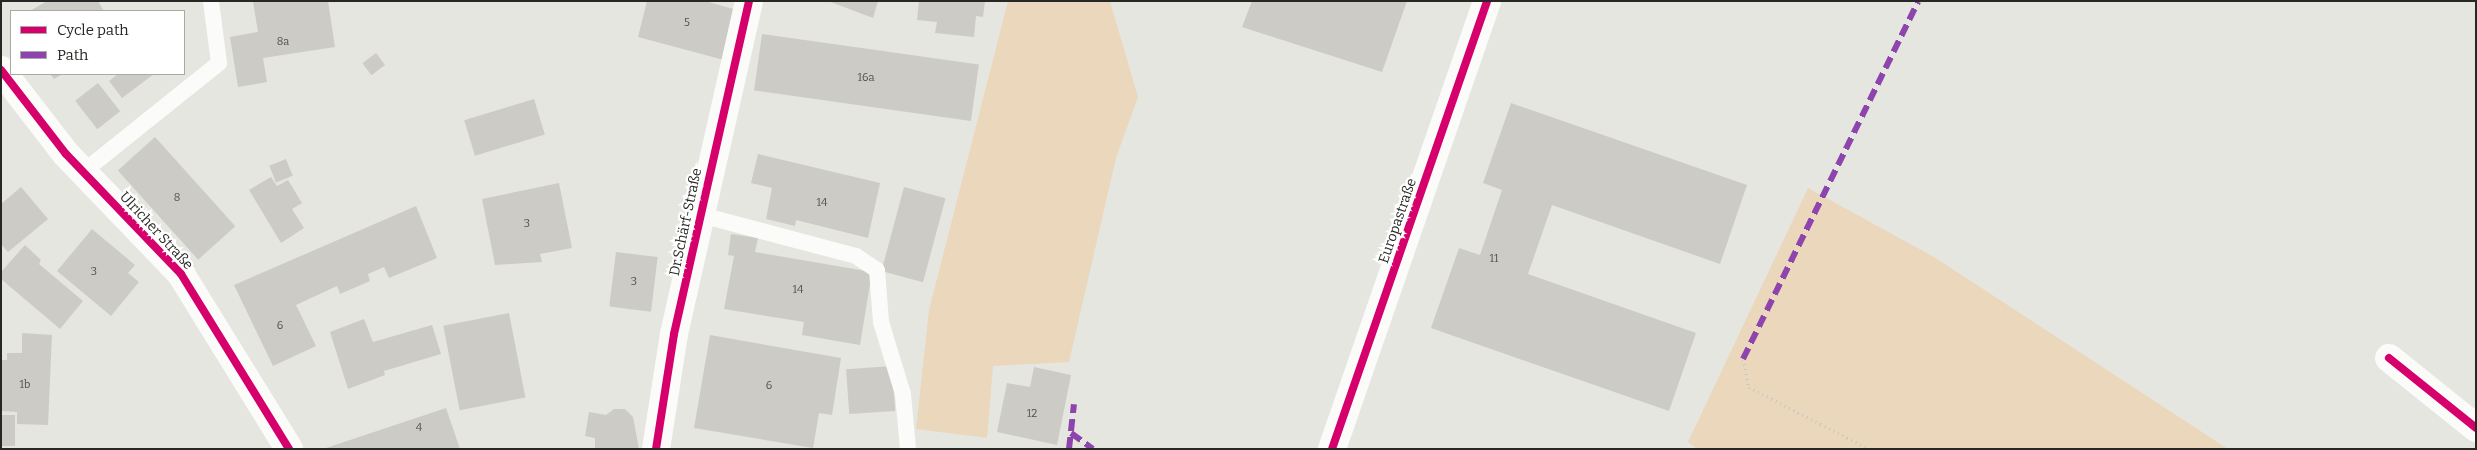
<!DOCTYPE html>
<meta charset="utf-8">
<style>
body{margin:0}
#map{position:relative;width:2477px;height:450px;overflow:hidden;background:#e6e6e0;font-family:Bitter,serif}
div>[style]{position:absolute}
.green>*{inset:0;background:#ebd7bc}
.building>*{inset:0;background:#cccbc6;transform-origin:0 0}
.path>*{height:3px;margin-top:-1.5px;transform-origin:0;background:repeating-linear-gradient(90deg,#c6c6c3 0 1px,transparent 0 5px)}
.service>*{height:16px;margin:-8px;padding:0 8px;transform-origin:8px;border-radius:8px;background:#fbfbfa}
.minor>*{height:28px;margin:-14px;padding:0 14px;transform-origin:14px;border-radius:14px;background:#fbfbfa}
.tertiary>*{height:28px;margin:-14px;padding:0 14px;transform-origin:14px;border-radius:14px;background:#fbfbfa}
.quiet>*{height:6px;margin-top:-3px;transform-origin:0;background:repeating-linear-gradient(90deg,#8e44ad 0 12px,transparent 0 18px)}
.cycleway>*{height:8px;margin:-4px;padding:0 4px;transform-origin:4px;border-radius:4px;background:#d6006c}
span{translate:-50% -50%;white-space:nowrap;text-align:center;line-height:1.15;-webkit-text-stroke:4.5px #fff;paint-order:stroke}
.number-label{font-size:11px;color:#50514c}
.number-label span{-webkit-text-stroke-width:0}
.street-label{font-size:14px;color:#272823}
.frame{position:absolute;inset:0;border:2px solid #272823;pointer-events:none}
.legend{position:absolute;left:10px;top:10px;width:175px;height:65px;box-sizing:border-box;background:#fff;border:1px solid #a9a9a7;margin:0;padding:6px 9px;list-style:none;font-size:15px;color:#272823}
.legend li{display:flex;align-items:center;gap:10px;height:25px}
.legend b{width:25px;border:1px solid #a9a9a7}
</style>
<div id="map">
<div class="green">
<div style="clip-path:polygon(1008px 1px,1110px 1px,1138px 97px,1116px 158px,1069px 362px,993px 366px,987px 438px,916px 429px,929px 310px)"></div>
<div style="clip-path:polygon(1808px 188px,1934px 257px,2228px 449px,1697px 449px,1688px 442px)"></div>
</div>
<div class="building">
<div style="clip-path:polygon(47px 1px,98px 1px,104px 11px,30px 11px)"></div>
<div style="clip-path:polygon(328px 1px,335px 47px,263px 58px,267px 82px,238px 87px,230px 37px,258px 32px,253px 2px)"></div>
<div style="clip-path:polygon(647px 1px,705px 1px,737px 10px,724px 60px,638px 37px)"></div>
<div style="clip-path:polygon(828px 1px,878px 1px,873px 18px)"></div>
<div style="clip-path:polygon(919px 1px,985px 1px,983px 17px,976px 16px,974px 37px,935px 33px,937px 22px,917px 20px)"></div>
<div style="clip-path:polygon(1252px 1px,1407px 1px,1382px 72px,1242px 27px)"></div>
<div style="left:762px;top:34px;width:219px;height:57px;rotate:8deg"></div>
<div style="left:376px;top:53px;width:15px;height:17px;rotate:53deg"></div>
<div style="clip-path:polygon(50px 74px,63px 74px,54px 79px)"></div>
<div style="clip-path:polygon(118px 74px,154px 74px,122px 98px,109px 81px)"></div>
<div style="left:98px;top:83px;width:36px;height:29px;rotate:52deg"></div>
<div style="left:534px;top:99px;width:37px;height:73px;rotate:73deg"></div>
<div style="clip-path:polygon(1511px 103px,1747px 185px,1720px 264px,1552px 205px,1528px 274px,1696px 333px,1669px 411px,1431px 328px,1459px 248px,1480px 255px,1502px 190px,1483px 183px)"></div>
<div style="left:155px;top:137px;width:120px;height:50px;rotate:48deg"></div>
<div style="clip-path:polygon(758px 154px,880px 183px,868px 238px,796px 220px,795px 226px,766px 219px,772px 188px,751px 183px)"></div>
<div style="left:286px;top:159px;width:18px;height:18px;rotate:68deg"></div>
<div style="clip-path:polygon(271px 177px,277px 186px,288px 180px,302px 203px,292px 209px,304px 228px,281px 243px,249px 190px)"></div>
<div style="clip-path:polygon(559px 183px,572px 248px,540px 254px,542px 262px,495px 265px,482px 199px)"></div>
<div style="clip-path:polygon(21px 187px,48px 219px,8px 252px,1px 244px,1px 204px)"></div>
<div style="left:904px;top:187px;width:43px;height:87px;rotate:15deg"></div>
<div style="clip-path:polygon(416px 206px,437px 258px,389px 278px,384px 267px,368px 274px,370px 281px,340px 294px,337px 286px,296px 305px,316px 346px,273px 366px,234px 285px)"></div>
<div style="clip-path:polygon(92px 229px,135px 265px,128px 273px,139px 282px,111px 316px,57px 271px)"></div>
<div style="clip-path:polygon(731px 234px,758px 238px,755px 252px,872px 272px,860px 345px,802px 335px,804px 322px,724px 309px,734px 256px,728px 255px)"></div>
<div style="clip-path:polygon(25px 245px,41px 260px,39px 264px,83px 301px,60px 329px,1px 279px,1px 272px)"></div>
<div style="left:616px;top:252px;width:42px;height:55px;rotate:7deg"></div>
<div style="left:509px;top:313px;width:86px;height:67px;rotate:79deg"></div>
<div style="clip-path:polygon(364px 319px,373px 342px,432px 325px,441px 354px,384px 371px,385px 375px,348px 389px,330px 332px)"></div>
<div style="clip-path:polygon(22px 333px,52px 335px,48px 425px,17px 424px,17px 412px,1px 411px,1px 360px,7px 360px,7px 353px,22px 353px)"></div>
<div style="clip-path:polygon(710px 335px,841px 358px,832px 415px,819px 413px,813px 448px,694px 428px)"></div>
<div style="left:892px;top:366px;width:45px;height:46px;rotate:86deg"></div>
<div style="clip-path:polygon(1034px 367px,1071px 375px,1057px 445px,997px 432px,1007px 383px,1030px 387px)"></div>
<div style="clip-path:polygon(446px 408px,460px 449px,326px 449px,326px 448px)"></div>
<div style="clip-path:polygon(614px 409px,625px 409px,633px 417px,639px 449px,595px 449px,595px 438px,585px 436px,589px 412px,606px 415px)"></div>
<div style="left:1px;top:415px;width:14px;height:31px"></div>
</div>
<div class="path">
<div style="left:1743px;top:359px;width:29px;rotate:78deg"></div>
<div style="left:1749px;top:387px;width:135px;rotate:27.3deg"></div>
</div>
<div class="service">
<div style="left:83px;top:172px;width:174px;rotate:-38.7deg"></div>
<div style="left:219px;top:63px;width:63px;rotate:-97.4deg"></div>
<div style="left:701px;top:215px;width:160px;rotate:14.8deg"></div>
<div style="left:856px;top:256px;width:25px;rotate:34deg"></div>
<div style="left:877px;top:270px;width:52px;rotate:85.6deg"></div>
<div style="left:881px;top:322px;width:75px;rotate:73deg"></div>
<div style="left:903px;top:394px;width:55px;rotate:84.8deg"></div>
</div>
<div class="minor">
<div style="left:2389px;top:358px;width:112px;rotate:38.8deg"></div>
<div style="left:656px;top:449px;width:116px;rotate:-81.1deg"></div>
<div style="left:674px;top:334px;width:341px;rotate:-77.3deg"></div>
<div style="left:1332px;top:449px;width:474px;rotate:-70.9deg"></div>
</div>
<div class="tertiary">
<div style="left:1px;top:70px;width:106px;rotate:52.3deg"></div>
<div style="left:66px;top:154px;width:166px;rotate:46.2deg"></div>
<div style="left:181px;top:274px;width:206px;rotate:58.3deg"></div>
</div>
<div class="quiet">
<div style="left:1743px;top:359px;width:398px;rotate:-63.9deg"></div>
<div style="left:1071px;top:433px;width:27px;rotate:36deg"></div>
<div style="left:1069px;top:449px;width:45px;rotate:-83.7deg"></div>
</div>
<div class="cycleway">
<div style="left:1px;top:70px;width:106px;rotate:52.3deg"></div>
<div style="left:66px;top:154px;width:166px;rotate:46.2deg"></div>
<div style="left:181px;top:274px;width:206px;rotate:58.3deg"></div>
<div style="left:2389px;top:358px;width:112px;rotate:38.8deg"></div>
<div style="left:656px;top:449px;width:116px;rotate:-81.1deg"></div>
<div style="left:674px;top:334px;width:341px;rotate:-77.3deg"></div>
<div style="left:1332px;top:449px;width:474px;rotate:-70.9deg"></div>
</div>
<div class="number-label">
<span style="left:687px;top:23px">5</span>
<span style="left:283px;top:42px">8a</span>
<span style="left:866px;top:78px">16a</span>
<span style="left:177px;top:198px">8</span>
<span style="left:822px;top:203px">14</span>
<span style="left:527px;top:224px">3</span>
<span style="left:1494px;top:259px">11</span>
<span style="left:94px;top:272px">3</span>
<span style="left:634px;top:282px">3</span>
<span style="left:798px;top:290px">14</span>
<span style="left:280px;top:326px">6</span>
<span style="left:25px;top:385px">1b</span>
<span style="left:769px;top:386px">6</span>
<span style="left:1032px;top:414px">12</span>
<span style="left:419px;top:428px">4</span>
</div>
<div class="street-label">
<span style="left:1398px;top:221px;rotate:-71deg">Europastraße</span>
<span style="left:686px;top:222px;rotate:-78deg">Dr.Schärf-Straße</span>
<span style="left:156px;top:231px;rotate:47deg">Ulricher Straße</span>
</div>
<div class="frame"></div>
<ul class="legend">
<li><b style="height:6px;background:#d6006c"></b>Cycle path</li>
<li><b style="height:6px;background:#8e44ad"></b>Path</li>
</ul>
</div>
